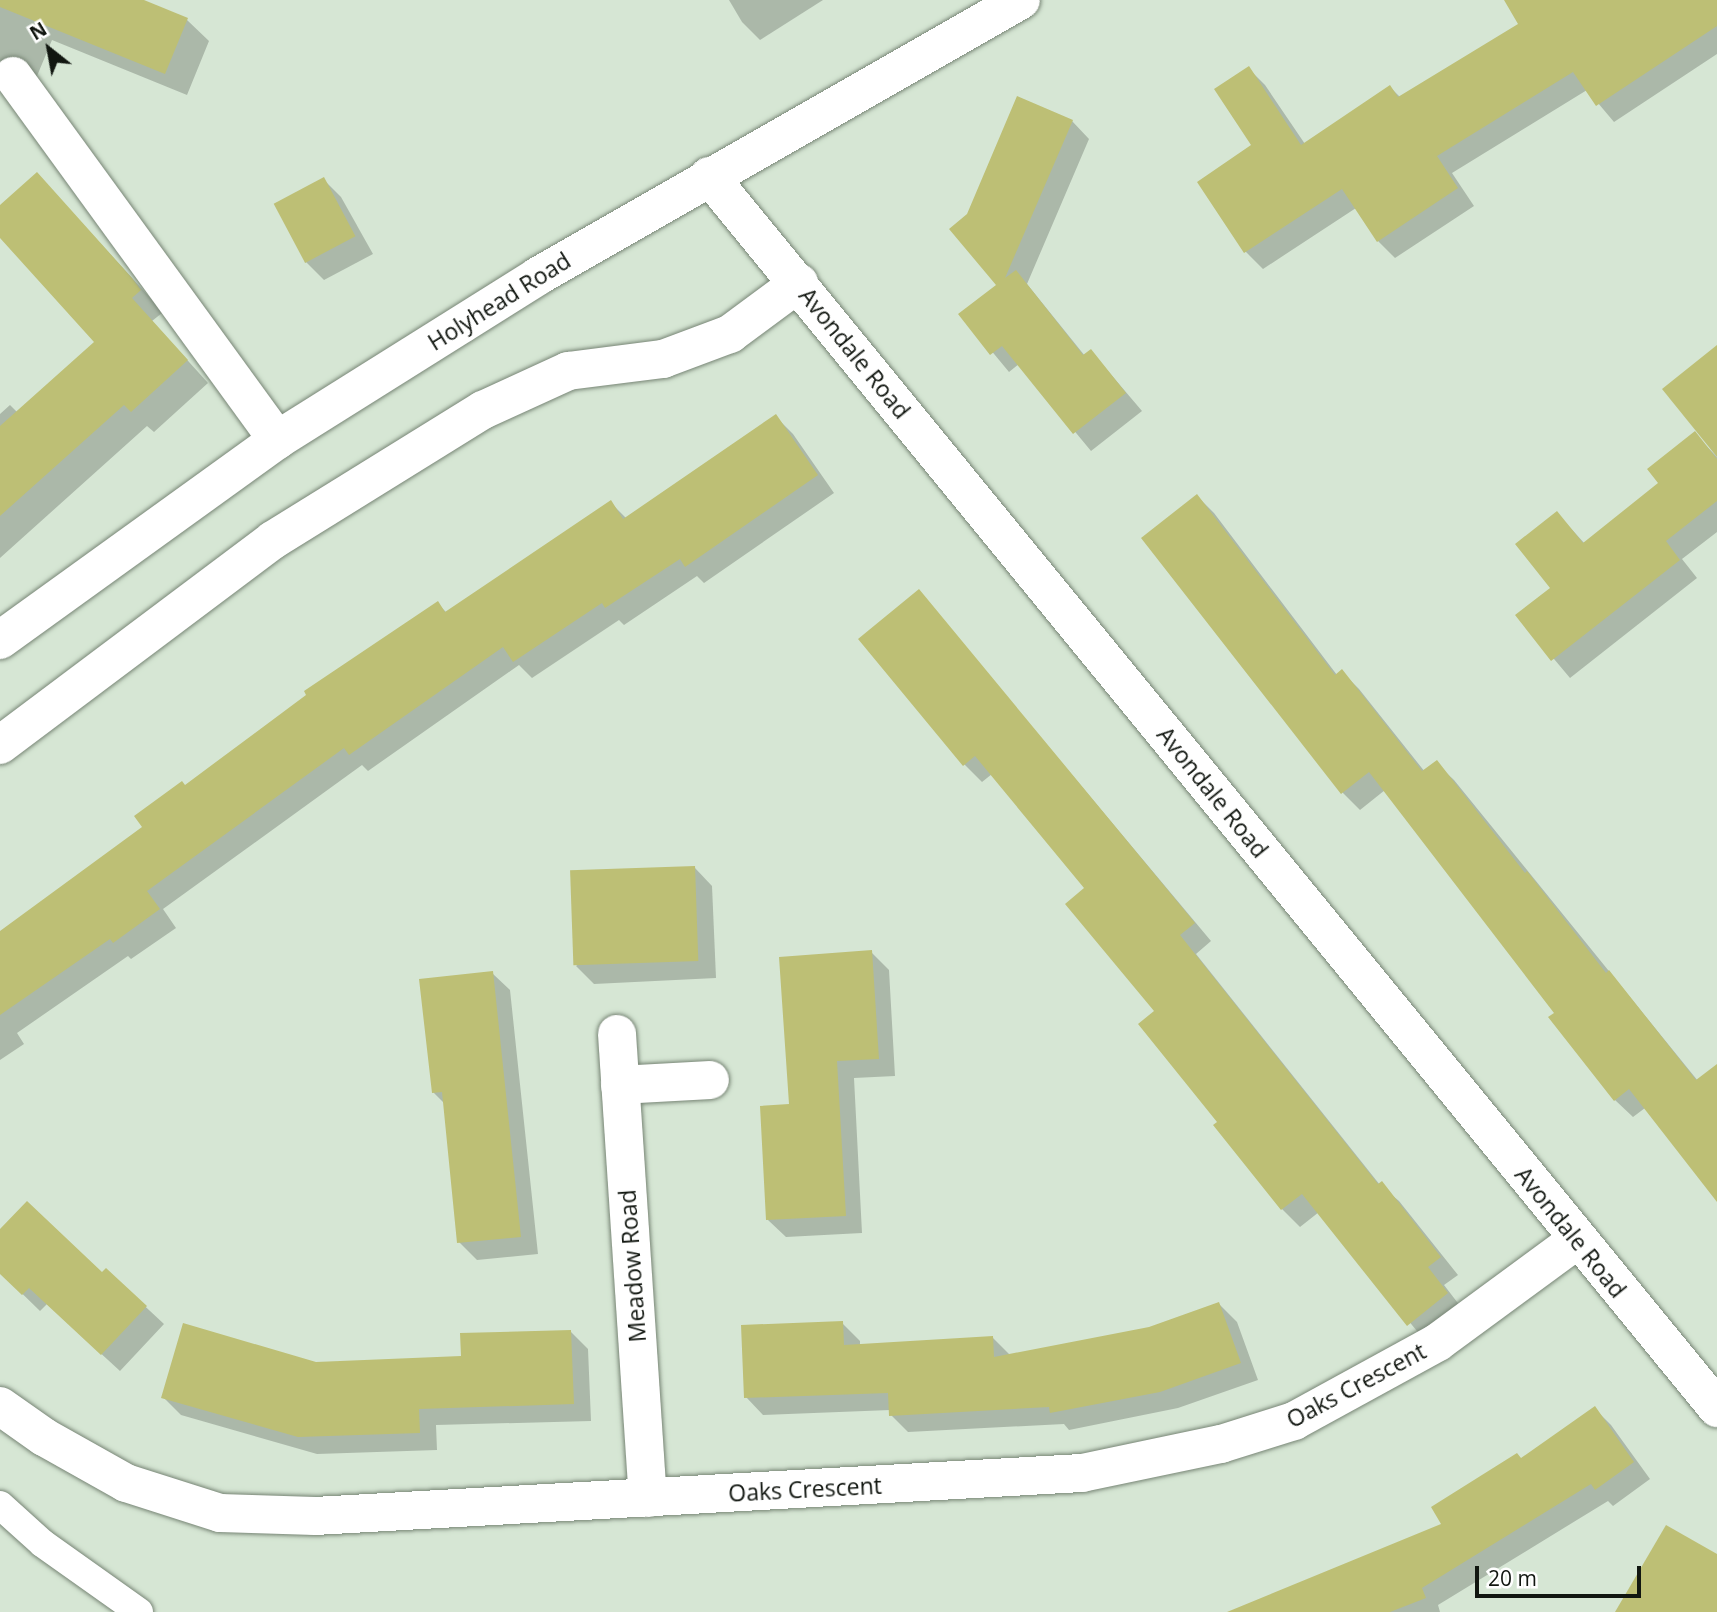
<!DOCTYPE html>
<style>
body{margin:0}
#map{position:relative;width:1717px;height:1612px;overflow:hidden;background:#d6e6d4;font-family:"Open Sans",sans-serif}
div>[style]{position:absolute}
.shadow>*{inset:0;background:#0003}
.building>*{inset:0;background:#bdbf75;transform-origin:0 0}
.roads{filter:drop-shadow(0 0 2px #778575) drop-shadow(0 0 2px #778575)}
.service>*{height:28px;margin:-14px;padding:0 14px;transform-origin:14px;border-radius:14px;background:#fff}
.minor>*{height:38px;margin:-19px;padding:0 19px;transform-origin:19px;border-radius:19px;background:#fff}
.secondary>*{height:38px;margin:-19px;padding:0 19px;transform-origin:19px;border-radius:19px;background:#fff}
span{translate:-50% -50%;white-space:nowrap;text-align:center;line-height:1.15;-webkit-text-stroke:7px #fff;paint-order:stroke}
.street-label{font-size:23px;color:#111610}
.north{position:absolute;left:14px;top:14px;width:70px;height:70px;-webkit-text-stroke:5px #fff;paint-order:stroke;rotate:329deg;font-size:19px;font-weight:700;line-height:28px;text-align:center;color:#111610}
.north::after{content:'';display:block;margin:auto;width:24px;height:32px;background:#111610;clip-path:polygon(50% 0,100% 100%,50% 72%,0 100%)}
.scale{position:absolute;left:1475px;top:1566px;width:166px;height:32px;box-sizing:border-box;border:4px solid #111610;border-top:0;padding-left:9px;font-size:21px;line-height:24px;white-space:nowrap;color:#111610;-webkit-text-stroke:5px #fff;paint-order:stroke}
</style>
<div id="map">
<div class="shadow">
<div style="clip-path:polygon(0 0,140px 0,187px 20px,209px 41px,187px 95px,52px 40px,37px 76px,0 85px)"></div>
<div style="clip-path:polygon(729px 0,823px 0,760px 40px,742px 22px)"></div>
<div style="clip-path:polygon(1506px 0,1717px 0,1717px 54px,1614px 122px,1587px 90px,1452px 173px,1474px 206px,1395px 258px,1378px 241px,1356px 208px,1263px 269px,1246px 252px,1199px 182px,1253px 145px,1248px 68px,1265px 85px,1305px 144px,1390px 87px,1400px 97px,1521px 25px)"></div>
<div style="clip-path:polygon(1072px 121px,1089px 139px,1027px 284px,1085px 356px,1091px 351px,1142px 411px,1091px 451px,1019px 364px,1009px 372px,961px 314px,998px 285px)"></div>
<div style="clip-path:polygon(37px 174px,154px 302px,162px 313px,152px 321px,208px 383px,154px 432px,147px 426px,0 558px,0 414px,10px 405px,18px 413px,96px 342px,0 235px,0 208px)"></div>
<div style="clip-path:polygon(324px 180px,341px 197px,373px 254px,324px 280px,306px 262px)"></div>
<div style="clip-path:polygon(775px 416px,793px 434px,834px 493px,704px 583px,697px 576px,624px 625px,619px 620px,532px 678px,519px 665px,368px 771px,362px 765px,163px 909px,176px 928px,131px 959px,128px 956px,17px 1033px,24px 1044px,0 1060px,0 932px,144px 828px,185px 787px,437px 603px,447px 613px,610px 502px,627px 519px)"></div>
<div style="clip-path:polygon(1695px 434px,1717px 457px,1717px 532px,1682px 559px,1697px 578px,1570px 678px,1517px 615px,1552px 588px,1557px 513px,1585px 544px,1661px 484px)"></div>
<div style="clip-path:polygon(1197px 496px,1214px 513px,1337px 675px,1342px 672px,1359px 689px,1425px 772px,1436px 763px,1454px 780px,1698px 1081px,1717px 1081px,1717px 1199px,1645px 1108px,1633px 1117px,1615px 1100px,1556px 1013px,1385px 790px,1360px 810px,1343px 793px)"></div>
<div style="clip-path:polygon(918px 591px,1211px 941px,1196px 954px,1380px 1185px,1399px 1201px,1458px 1275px,1444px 1285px,1464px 1311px,1426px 1342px,1319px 1212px,1300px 1227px,1282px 1209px,1215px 1125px,1219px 1122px,1086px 888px,992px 774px,982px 782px,965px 765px,861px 639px)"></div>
<div style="clip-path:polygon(695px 868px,712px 886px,716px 978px,594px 984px,576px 966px)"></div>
<div style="clip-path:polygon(871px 952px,889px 970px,895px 1076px,854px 1078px,862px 1233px,786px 1237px,768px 1220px,791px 1106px)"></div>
<div style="clip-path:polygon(492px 973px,510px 990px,538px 1254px,477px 1260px,459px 1242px,445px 1104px,433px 1092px)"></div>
<div style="clip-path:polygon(0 1232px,102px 1275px,106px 1270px,164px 1324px,120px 1371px,47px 1304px,40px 1311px,0 1272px)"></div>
<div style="clip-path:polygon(1219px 1304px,1237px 1322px,1258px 1380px,1178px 1408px,1069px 1430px,1064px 1424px,908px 1432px,891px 1415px,890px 1410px,763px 1415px,746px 1397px,842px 1323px,860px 1341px,860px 1345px,993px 1338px,1011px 1356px,1150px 1329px)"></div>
<div style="clip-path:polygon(571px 1332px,588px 1349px,591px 1421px,436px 1425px,437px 1450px,317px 1454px,181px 1415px,163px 1397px,315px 1363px,462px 1358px)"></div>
<div style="clip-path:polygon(1594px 1408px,1611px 1425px,1650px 1479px,1613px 1506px,1608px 1501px,1438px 1605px,1440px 1612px,1229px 1612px,1444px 1525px,1521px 1460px)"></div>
</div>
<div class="building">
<div style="clip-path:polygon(0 0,144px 0,188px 18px,165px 74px,0 7px)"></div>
<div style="clip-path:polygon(1504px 0,1717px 0,1717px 26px,1596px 106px,1573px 72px,1437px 156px,1458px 188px,1377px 242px,1342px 189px,1244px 253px,1197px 182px,1251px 145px,1214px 89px,1249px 66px,1301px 145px,1390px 85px,1398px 97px,1518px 24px)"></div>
<div style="clip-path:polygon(1017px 96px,1073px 120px,1005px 278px,1016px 270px,1083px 355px,1091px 349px,1126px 393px,1073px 434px,1002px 346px,990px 355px,958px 314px,996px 285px,949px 229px,967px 214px)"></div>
<div style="clip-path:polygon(37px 172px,132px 278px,141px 290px,132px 298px,188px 360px,131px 412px,124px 405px,0 516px,0 426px,94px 342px,0 238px,0 205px)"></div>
<div style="left:324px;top:177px;width:67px;height:57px;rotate:62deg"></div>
<div style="clip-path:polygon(1717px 345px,1717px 457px,1662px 389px)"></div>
<div style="clip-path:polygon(776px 414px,818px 475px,685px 567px,680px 559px,605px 608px,602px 603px,513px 662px,503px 647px,349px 755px,344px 748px,147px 891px,160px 909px,113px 943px,110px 939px,0 1015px,0 931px,142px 827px,134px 816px,182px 781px,185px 785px,306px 695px,304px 691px,438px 601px,445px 612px,611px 500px,623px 519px)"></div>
<div style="clip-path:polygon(1695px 431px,1717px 459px,1717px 501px,1666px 541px,1680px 560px,1551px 661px,1515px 615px,1550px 588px,1515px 544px,1557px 511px,1583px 543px,1658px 483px,1647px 469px)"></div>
<div style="clip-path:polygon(1197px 494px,1335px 675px,1342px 669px,1422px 771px,1437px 760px,1525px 873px,1527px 871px,1606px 973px,1609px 970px,1696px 1080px,1717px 1064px,1717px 1202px,1629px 1089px,1614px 1101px,1548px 1017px,1554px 1013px,1369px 772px,1341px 794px,1141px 538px)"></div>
<div style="clip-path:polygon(919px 589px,1195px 923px,1180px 935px,1378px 1184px,1382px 1181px,1441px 1257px,1428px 1267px,1448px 1293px,1407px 1326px,1302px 1194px,1281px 1210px,1213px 1125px,1217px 1122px,1138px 1024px,1154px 1011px,1065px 904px,1084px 888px,975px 756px,963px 766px,858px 639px)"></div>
<div style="left:695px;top:866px;width:95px;height:125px;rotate:88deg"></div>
<div style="clip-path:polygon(872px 950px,879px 1059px,837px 1061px,846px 1216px,766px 1220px,760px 1106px,789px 1104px,779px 957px)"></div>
<div style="clip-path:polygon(493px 971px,521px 1237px,457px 1243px,442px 1092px,432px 1093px,419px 979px)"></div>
<div style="clip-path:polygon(27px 1201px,102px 1272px,106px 1268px,147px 1306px,101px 1355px,29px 1288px,22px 1295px,0 1274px,0 1229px)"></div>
<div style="clip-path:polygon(1219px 1302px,1241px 1363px,1160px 1392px,1050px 1413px,1049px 1407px,889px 1416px,888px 1393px,744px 1398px,741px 1325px,843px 1321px,844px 1345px,993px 1336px,994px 1357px,1149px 1327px)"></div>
<div style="clip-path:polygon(183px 1323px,316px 1362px,461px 1356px,460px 1333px,571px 1330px,574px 1404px,419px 1409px,420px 1433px,298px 1437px,161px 1398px)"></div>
<div style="clip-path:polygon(1595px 1406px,1634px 1462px,1595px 1490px,1591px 1484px,1422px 1588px,1426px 1598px,1390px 1612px,1227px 1612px,1441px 1524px,1431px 1507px,1517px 1453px,1521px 1458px)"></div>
<div style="clip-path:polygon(1666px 1525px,1717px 1554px,1717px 1612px,1615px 1612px)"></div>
</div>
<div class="roads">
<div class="service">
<div style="left:0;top:1505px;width:57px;rotate:42.1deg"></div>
<div style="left:42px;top:1543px;width:119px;rotate:35.4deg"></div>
</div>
<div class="minor">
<div style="left:13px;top:76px;width:450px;rotate:54deg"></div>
<div style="left:709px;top:176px;width:1592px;rotate:50.71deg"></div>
<div style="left:0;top:745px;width:341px;rotate:-36.9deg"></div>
<div style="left:273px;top:540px;width:247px;rotate:-31.8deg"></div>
<div style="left:483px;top:410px;width:94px;rotate:-24.6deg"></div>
<div style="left:568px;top:371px;width:96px;rotate:-7.2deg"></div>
<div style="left:663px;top:359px;width:72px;rotate:-20.5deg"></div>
<div style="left:730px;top:334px;width:86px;rotate:-36.5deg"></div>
<div style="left:617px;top:1034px;width:465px;rotate:86.2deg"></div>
<div style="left:620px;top:1085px;width:90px;rotate:-3.2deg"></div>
<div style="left:0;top:1406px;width:54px;rotate:35.2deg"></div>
<div style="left:44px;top:1437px;width:94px;rotate:29.3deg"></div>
<div style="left:126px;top:1483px;width:99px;rotate:17.7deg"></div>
<div style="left:220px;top:1513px;width:95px;rotate:1.8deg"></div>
<div style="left:315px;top:1516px;width:768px;rotate:-3.21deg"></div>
<div style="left:1082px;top:1473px;width:142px;rotate:-11.8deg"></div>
<div style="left:1221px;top:1444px;width:77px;rotate:-17.5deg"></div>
<div style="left:1294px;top:1421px;width:164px;rotate:-28.7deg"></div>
<div style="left:1438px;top:1342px;width:172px;rotate:-36.3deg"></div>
</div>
<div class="secondary">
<div style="left:0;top:640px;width:342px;rotate:-35.8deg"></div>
<div style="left:277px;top:440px;width:308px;rotate:-32.1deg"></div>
<div style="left:538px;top:276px;width:556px;rotate:-29.74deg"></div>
</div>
</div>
<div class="street-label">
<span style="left:499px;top:301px;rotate:-32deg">Holyhead Road</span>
<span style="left:855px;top:353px;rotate:51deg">Avondale Road</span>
<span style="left:1213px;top:792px;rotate:51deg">Avondale Road</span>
<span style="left:1571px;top:1232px;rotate:51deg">Avondale Road</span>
<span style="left:632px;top:1266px;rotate:-94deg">Meadow Road</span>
<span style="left:1356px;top:1385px;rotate:-28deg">Oaks Crescent</span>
<span style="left:805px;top:1489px;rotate:-3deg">Oaks Crescent</span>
</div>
<div class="north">N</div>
<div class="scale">20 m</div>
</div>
